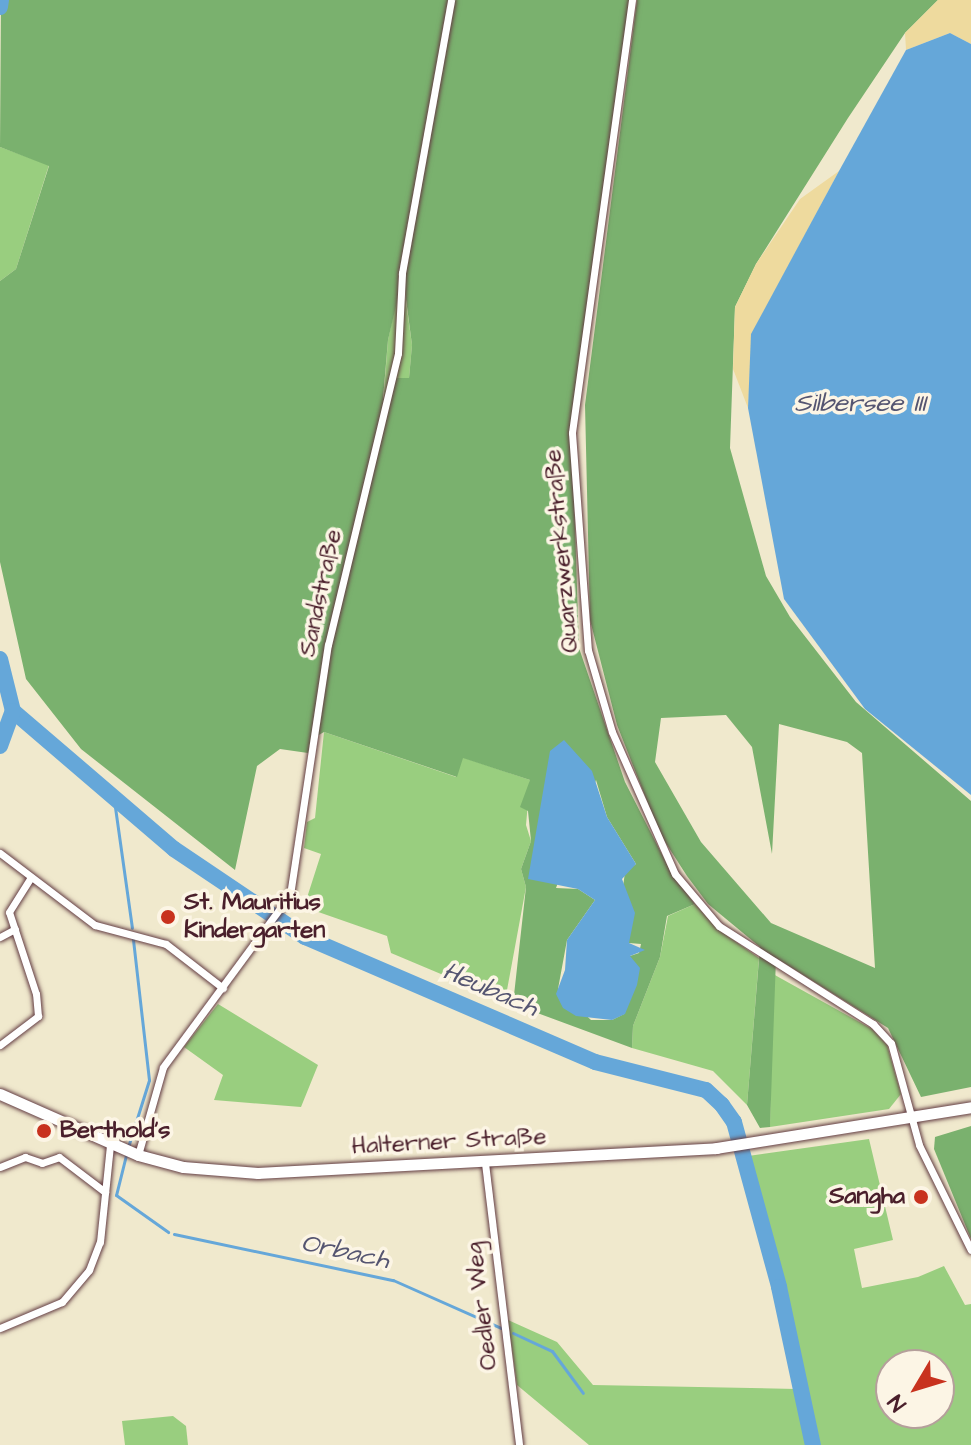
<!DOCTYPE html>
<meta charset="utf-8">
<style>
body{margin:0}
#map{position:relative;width:971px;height:1445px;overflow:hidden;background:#f0e9cd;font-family:"Architects Daughter",sans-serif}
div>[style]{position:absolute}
.green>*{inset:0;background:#99ce7f}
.forest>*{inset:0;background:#7ab16e}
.sand>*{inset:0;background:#eeda9e}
.water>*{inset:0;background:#65a7d9}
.stream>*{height:3px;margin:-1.5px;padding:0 1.5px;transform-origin:1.5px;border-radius:1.5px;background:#65a7d9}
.river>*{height:16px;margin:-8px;padding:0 8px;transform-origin:8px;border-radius:8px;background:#65a7d9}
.roads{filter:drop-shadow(0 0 2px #633d43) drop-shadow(0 0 2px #633d43)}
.minor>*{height:7px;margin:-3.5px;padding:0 3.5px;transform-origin:3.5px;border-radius:3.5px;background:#fff}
.secondary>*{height:11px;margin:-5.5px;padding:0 5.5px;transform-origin:5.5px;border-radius:5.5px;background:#fff}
.dots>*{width:22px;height:22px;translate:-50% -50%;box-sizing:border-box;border:4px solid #fcf5e5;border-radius:50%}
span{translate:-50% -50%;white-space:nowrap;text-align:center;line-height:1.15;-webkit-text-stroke:7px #fcf5e5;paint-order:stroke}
.street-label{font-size:24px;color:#4a1f2b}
.poi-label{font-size:24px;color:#4a1f2b;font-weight:700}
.left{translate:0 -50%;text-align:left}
.right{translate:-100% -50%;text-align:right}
.water-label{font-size:26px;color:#555571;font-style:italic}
.north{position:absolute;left:875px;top:1349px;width:80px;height:80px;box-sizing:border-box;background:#fcf5e5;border:2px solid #b59f9b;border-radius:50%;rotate:232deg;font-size:22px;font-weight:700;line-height:32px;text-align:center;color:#4a1f2b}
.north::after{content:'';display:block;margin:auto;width:28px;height:36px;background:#c8321e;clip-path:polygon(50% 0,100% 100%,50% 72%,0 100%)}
</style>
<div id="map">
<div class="green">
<div style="clip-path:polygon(0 147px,49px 165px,16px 269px,0 281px)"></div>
<div style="clip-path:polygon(402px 273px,412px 345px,409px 378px,383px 404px,388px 340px)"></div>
<div style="clip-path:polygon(324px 732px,456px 777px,462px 757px,530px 780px,526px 825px,531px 841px,521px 869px,526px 887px,505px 1001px,391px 953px,387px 936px,304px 907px,321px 854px,304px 848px,307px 822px,315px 818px)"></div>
<div style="clip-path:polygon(695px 904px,719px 930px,759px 958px,747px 1105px,713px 1071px,632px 1048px,633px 1026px,660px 957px,668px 916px)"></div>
<div style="clip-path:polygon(773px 974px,872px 1029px,887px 1045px,901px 1094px,889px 1109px,770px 1127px)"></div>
<div style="clip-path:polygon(218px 1004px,318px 1065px,301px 1107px,214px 1100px,223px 1075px,184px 1047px)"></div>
<div style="clip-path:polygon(evenodd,869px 1139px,893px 1240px,854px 1249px,862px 1288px,918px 1277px,944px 1266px,965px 1305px,971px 1304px,971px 1445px,818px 1445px,783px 1280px,748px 1156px,869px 1139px,891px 1365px,939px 1365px,939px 1413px,891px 1413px,891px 1365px)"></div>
<div style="clip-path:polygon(508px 1320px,557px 1342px,593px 1385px,796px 1389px,807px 1445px,589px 1445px,517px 1385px)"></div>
<div style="clip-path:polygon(173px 1416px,186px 1426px,188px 1445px,125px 1445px,122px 1421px)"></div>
</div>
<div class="forest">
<div style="clip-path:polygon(evenodd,1px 0,632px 0,572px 433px,579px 648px,625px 782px,673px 876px,695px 904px,667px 916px,660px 957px,633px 1026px,632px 1048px,513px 1004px,526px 887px,521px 869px,531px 841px,528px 811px,520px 807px,530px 780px,463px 758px,457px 777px,324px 732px,317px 736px,315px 754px,280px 749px,257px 766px,235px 870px,81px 749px,26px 679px,0 562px,0 281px,16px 269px,49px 166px,0 147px,1px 0,403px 276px,412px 345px,409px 378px,391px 378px,383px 399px,388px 340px,403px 276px,1px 0,596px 780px,607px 817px,636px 864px,625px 872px,623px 887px,629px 943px,641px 944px,639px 953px,630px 956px,624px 1014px,612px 1020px,591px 1020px,558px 989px,567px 940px,595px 900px,578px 889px,556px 888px,596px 780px)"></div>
<div style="clip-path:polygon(evenodd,637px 0,938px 0,905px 33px,848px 118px,756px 264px,735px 307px,730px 448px,766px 576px,790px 617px,856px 702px,971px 801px,971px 1087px,921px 1097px,888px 1028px,776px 958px,770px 1127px,760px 1128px,747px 1105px,760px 947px,708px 904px,687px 876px,660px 834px,617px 725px,590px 620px,585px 405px,637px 0,726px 715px,752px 747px,772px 854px,779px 724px,847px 742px,862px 753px,875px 968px,771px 923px,701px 842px,655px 762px,661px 718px,726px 715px)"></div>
<div style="clip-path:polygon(971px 1126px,971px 1239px,934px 1149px,935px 1137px)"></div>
</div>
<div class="sand">
<div style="clip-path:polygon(938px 0,971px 0,971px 44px,950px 33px,906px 50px,905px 33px)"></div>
<div style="clip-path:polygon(839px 171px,752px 334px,748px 408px,733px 369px,735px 307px,756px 264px,800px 199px)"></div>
</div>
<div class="water">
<div style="clip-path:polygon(950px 33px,971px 44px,971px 795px,865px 709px,784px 599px,748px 408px,751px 334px,839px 171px,906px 50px)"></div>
<div style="clip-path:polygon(564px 740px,592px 771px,607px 817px,636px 864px,622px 879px,635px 913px,629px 943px,645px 950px,630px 956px,640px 968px,637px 985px,625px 1014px,612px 1020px,576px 1016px,563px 1008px,556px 994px,565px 970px,567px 940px,595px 900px,578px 889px,528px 879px,550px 751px)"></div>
</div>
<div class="stream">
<div style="left:114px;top:800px;width:129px;rotate:82deg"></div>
<div style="left:128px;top:1147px;width:70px;rotate:-72.6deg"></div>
<div style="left:149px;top:1080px;width:142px;rotate:-96.5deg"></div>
<div style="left:126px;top:1155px;width:41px;rotate:104deg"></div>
<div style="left:116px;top:1195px;width:64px;rotate:35.4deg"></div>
<div style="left:174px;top:1234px;width:224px;rotate:11.9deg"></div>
<div style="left:393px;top:1280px;width:118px;rotate:24deg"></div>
<div style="left:513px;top:1333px;width:43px;rotate:24.8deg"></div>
<div style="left:552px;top:1351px;width:52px;rotate:53.6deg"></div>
</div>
<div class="river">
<div style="left:0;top:7px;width:7px;rotate:-82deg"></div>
<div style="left:0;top:659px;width:54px;rotate:76deg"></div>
<div style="left:13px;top:711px;width:212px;rotate:40.6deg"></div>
<div style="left:174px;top:849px;width:158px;rotate:33.9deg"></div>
<div style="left:305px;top:937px;width:316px;rotate:23.3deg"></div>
<div style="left:595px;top:1062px;width:114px;rotate:14.2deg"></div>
<div style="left:706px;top:1090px;width:22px;rotate:43deg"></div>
<div style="left:722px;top:1105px;width:21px;rotate:55deg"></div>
<div style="left:734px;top:1122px;width:171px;rotate:74.7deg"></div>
<div style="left:779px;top:1287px;width:162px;rotate:77.9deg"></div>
<div style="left:0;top:746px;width:37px;rotate:-70deg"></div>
</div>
<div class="roads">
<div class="minor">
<div style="left:632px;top:0;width:437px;rotate:97.9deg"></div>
<div style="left:572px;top:433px;width:218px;rotate:85.8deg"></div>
<div style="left:588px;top:650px;width:85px;rotate:73.7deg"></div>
<div style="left:612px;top:732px;width:155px;rotate:66.1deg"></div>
<div style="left:675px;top:874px;width:68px;rotate:49.8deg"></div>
<div style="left:719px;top:926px;width:183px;rotate:32.5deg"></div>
<div style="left:873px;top:1024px;width:26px;rotate:47deg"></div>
<div style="left:891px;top:1043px;width:106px;rotate:74.6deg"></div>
<div style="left:919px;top:1145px;width:117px;rotate:63.7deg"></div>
<div style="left:0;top:853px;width:119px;rotate:37.2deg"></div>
<div style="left:95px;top:925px;width:73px;rotate:15deg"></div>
<div style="left:166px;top:944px;width:72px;rotate:37.7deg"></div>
<div style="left:0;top:937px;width:17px;rotate:-28deg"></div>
<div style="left:0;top:1045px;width:48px;rotate:-37.3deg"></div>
<div style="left:38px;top:1016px;width:22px;rotate:-95deg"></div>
<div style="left:36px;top:994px;width:86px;rotate:-108.2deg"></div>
<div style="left:9px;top:912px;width:41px;rotate:-57.8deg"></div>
<div style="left:138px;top:1155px;width:91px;rotate:-74.1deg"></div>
<div style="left:163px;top:1067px;width:214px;rotate:-53.6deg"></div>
<div style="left:290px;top:895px;width:253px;rotate:-81.4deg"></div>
<div style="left:328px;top:645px;width:300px;rotate:-76.5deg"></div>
<div style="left:398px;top:353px;width:80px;rotate:-87.1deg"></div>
<div style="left:402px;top:273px;width:277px;rotate:-79.8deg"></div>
<div style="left:485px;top:1163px;width:284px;rotate:83.1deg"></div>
<div style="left:0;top:1167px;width:27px;rotate:-22deg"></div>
<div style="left:25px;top:1157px;width:18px;rotate:19deg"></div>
<div style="left:42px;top:1163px;width:18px;rotate:-19deg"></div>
<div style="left:59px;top:1157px;width:58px;rotate:37.3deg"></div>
<div style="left:0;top:1328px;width:67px;rotate:-22.8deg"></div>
<div style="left:62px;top:1302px;width:42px;rotate:-49.8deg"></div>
<div style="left:89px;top:1270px;width:30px;rotate:-69deg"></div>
<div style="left:100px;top:1242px;width:98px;rotate:-84.1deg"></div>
</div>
<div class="secondary">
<div style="left:0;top:1094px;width:151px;rotate:23.8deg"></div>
<div style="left:138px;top:1155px;width:47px;rotate:14.9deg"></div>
<div style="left:183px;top:1167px;width:75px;rotate:4.6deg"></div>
<div style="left:258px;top:1173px;width:459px;rotate:-3.1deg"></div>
<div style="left:716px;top:1148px;width:258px;rotate:-9.1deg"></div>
</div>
</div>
<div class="dots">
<div style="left:168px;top:917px;background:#c8321e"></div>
<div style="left:44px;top:1131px;background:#c8321e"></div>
<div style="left:921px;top:1197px;background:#c8321e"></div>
</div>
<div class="street-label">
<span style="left:562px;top:551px;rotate:-95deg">Quarzwerkstraße</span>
<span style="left:321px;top:593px;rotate:-78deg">Sandstraße</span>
<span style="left:449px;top:1142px;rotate:-3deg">Halterner Straße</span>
<span style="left:482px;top:1306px;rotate:-97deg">Oedler Weg</span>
</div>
<div class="poi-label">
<span class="left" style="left:184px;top:917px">St. Mauritius<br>Kindergarten</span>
<span class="left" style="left:60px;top:1131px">Berthold's</span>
<span class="right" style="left:905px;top:1197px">Sangha</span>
</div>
<div class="water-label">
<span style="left:860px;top:404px">Silbersee III</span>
<span style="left:490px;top:990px;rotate:23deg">Heubach</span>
<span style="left:345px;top:1252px;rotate:12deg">Orbach</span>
</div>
<div class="north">N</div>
</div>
